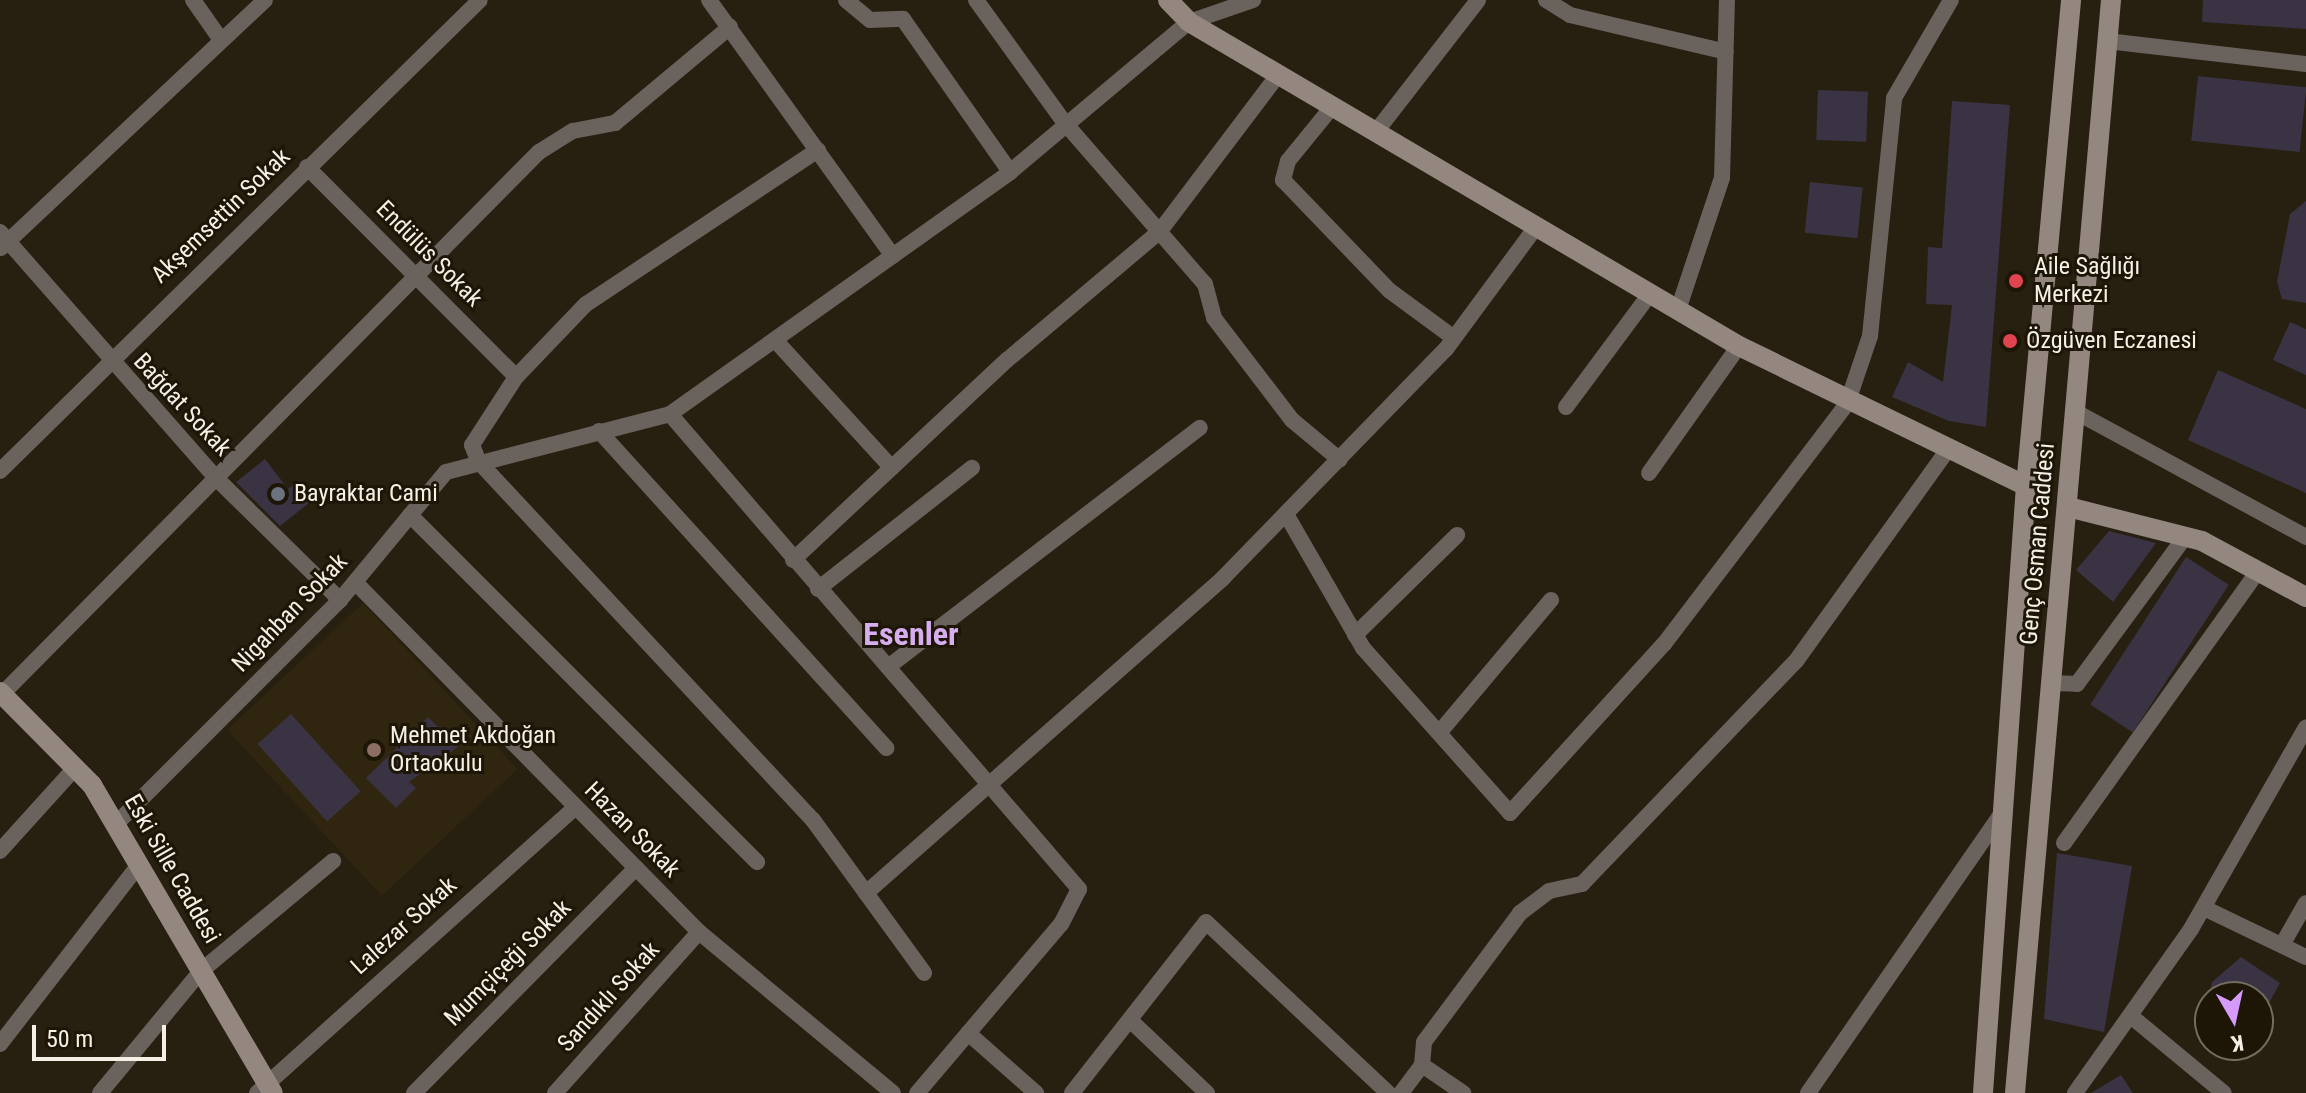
<!DOCTYPE html>
<meta charset="utf-8">
<style>
body{margin:0}
#map{position:relative;width:2306px;height:1093px;overflow:hidden;background:#271f10;font-family:"Roboto Condensed",sans-serif}
div>[style]{position:absolute}
.built>*{inset:0;background:#30250f;transform-origin:0 0}
.building>*{inset:0;background:#3a3343;transform-origin:0 0}
.street>*{height:16px;margin:-8px;padding:0 8px;transform-origin:8px;border-radius:8px;background:#6a625d}
.secondary>*{height:20px;margin:-10px;padding:0 10px;transform-origin:10px;border-radius:10px;background:#948780}
.dots>*{width:22px;height:22px;translate:-50% -50%;box-sizing:border-box;border:4px solid #1d1607;border-radius:50%}
span{translate:-50% -50%;white-space:nowrap;text-align:center;line-height:1.15;-webkit-text-stroke:6px #1d1607;paint-order:stroke}
.street-label{font-size:24px;color:#f5f0e6}
.poi-label{font-size:24px;color:#f5f0e6}
.left{translate:0 -50%;text-align:left}
.district-label{font-size:32px;color:#d6adef;font-weight:700}
.north{position:absolute;left:2194px;top:981px;width:80px;height:80px;box-sizing:border-box;background:#1d1607;border:2px solid #736d60;border-radius:50%;rotate:171deg;font-size:22px;font-weight:700;line-height:32px;text-align:center;color:#f5f0e6}
.north::after{content:'';display:block;margin:auto;width:28px;height:36px;background:#d69bfa;clip-path:polygon(50% 0,100% 100%,50% 72%,0 100%)}
.scale{position:absolute;left:32px;top:1025px;width:134px;height:36px;box-sizing:border-box;border:4px solid #f5f0e6;border-top:0;padding-left:10px;font-size:24px;line-height:28px;white-space:nowrap;color:#f5f0e6;-webkit-text-stroke:6px #1d1607;paint-order:stroke}
</style>
<div id="map">
<div class="built">
<div style="left:363px;top:603px;width:227px;height:186px;rotate:47deg"></div>
</div>
<div class="building">
<div style="clip-path:polygon(2203px 0,2306px 0,2306px 29px,2202px 22px)"></div>
<div style="left:2198px;top:76px;width:109px;height:65px;rotate:6deg"></div>
<div style="left:1818px;top:90px;width:50px;height:50px;rotate:2deg"></div>
<div style="clip-path:polygon(1952px 101px,2010px 105px,1986px 427px,1949px 421px,1892px 397px,1908px 362px,1943px 382px,1952px 305px,1926px 304px,1928px 247px,1942px 248px)"></div>
<div style="left:1810px;top:182px;width:53px;height:51px;rotate:6deg"></div>
<div style="clip-path:polygon(2306px 201px,2306px 303px,2282px 299px,2277px 282px,2290px 214px)"></div>
<div style="clip-path:polygon(2290px 322px,2306px 329px,2306px 375px,2273px 360px)"></div>
<div style="clip-path:polygon(2218px 370px,2306px 409px,2306px 493px,2188px 440px)"></div>
<div style="clip-path:polygon(265px 459px,288px 489px,299px 480px,314px 499px,280px 526px,236px 482px)"></div>
<div style="clip-path:polygon(2109px 531px,2156px 543px,2113px 602px,2076px 570px)"></div>
<div style="left:2186px;top:557px;width:51px;height:176px;rotate:33deg"></div>
<div style="left:291px;top:714px;width:104px;height:45px;rotate:48deg"></div>
<div style="clip-path:polygon(428px 717px,458px 747px,409px 782px,416px 788px,396px 808px,366px 778px)"></div>
<div style="clip-path:polygon(2057px 853px,2132px 866px,2104px 1032px,2044px 1019px)"></div>
<div style="clip-path:polygon(2241px 957px,2280px 983px,2258px 1023px,2258px 997px,2209px 997px,2212px 982px)"></div>
<div style="clip-path:polygon(2121px 1075px,2133px 1093px,2091px 1093px)"></div>
</div>
<div class="street">
<div style="left:193px;top:0;width:49px;rotate:55deg"></div>
<div style="left:709px;top:0;width:315px;rotate:54.3deg"></div>
<div style="left:846px;top:0;width:31px;rotate:40deg"></div>
<div style="left:870px;top:20px;width:33px;rotate:-2deg"></div>
<div style="left:903px;top:19px;width:187px;rotate:55deg"></div>
<div style="left:976px;top:0;width:150px;rotate:54.2deg"></div>
<div style="left:1064px;top:122px;width:215px;rotate:49deg"></div>
<div style="left:1205px;top:284px;width:35px;rotate:75deg"></div>
<div style="left:1214px;top:318px;width:128px;rotate:52.6deg"></div>
<div style="left:1292px;top:420px;width:62px;rotate:39.8deg"></div>
<div style="left:1546px;top:0;width:28px;rotate:32deg"></div>
<div style="left:1570px;top:15px;width:160px;rotate:13.3deg"></div>
<div style="left:2107px;top:41px;width:200px;rotate:6.6deg"></div>
<div style="left:1332px;top:107px;width:70px;rotate:129.2deg"></div>
<div style="left:1288px;top:161px;width:20px;rotate:105deg"></div>
<div style="left:1283px;top:180px;width:154px;rotate:46.1deg"></div>
<div style="left:1390px;top:291px;width:79px;rotate:36.3deg"></div>
<div style="left:1375px;top:133px;width:168px;rotate:-52.2deg"></div>
<div style="left:818px;top:150px;width:278px;rotate:146.4deg"></div>
<div style="left:586px;top:304px;width:101px;rotate:133.8deg"></div>
<div style="left:516px;top:377px;width:81px;rotate:122.9deg"></div>
<div style="left:472px;top:445px;width:18px;rotate:68deg"></div>
<div style="left:479px;top:462px;width:490px;rotate:47deg"></div>
<div style="left:813px;top:820px;width:189px;rotate:54deg"></div>
<div style="left:307px;top:167px;width:296px;rotate:45.1deg"></div>
<div style="left:0;top:232px;width:329px;rotate:48.7deg"></div>
<div style="left:217px;top:479px;width:173px;rotate:44.5deg"></div>
<div style="left:1px;top:248px;width:362px;rotate:-43.2deg"></div>
<div style="left:1678px;top:310px;width:139px;rotate:-71.6deg"></div>
<div style="left:1722px;top:178px;width:178px;rotate:-88.4deg"></div>
<div style="left:775px;top:340px;width:173px;rotate:47.6deg"></div>
<div style="left:1566px;top:407px;width:141px;rotate:-53.4deg"></div>
<div style="left:2076px;top:412px;width:262px;rotate:28.5deg"></div>
<div style="left:670px;top:414px;width:627px;rotate:49.27deg"></div>
<div style="left:1079px;top:889px;width:39px;rotate:117deg"></div>
<div style="left:1061px;top:924px;width:222px;rotate:130.4deg"></div>
<div style="left:599px;top:431px;width:428px;rotate:47.8deg"></div>
<div style="left:0;top:471px;width:672px;rotate:-44.46deg"></div>
<div style="left:1649px;top:473px;width:156px;rotate:-54.7deg"></div>
<div style="left:1286px;top:514px;width:155px;rotate:60.1deg"></div>
<div style="left:1363px;top:648px;width:221px;rotate:48.3deg"></div>
<div style="left:1510px;top:813px;width:229px;rotate:-47.7deg"></div>
<div style="left:1664px;top:644px;width:302px;rotate:-52.7deg"></div>
<div style="left:1847px;top:404px;width:72px;rotate:-71.3deg"></div>
<div style="left:1870px;top:336px;width:239px;rotate:-84.2deg"></div>
<div style="left:1894px;top:98px;width:113px;rotate:-59.8deg"></div>
<div style="left:410px;top:515px;width:491px;rotate:45deg"></div>
<div style="left:793px;top:560px;width:293px;rotate:-43.1deg"></div>
<div style="left:1007px;top:360px;width:200px;rotate:-40.1deg"></div>
<div style="left:1160px;top:231px;width:196px;rotate:-52.9deg"></div>
<div style="left:355px;top:582px;width:491px;rotate:45.5deg"></div>
<div style="left:699px;top:932px;width:252px;rotate:39.7deg"></div>
<div style="left:818px;top:589px;width:196px;rotate:-38.2deg"></div>
<div style="left:1355px;top:635px;width:143px;rotate:-44.4deg"></div>
<div style="left:888px;top:667px;width:393px;rotate:-37.5deg"></div>
<div style="left:2052px;top:683px;width:25px;rotate:2deg"></div>
<div style="left:2077px;top:684px;width:182px;rotate:-53.7deg"></div>
<div style="left:2px;top:694px;width:763px;rotate:-45.27deg"></div>
<div style="left:539px;top:152px;width:40px;rotate:-32deg"></div>
<div style="left:573px;top:131px;width:43px;rotate:-10.8deg"></div>
<div style="left:615px;top:123px;width:150px;rotate:-39.9deg"></div>
<div style="left:1439px;top:733px;width:174px;rotate:-49.9deg"></div>
<div style="left:115px;top:825px;width:318px;rotate:-45deg"></div>
<div style="left:340px;top:600px;width:166px;rotate:-50.4deg"></div>
<div style="left:446px;top:472px;width:231px;rotate:-14.5deg"></div>
<div style="left:670px;top:414px;width:417px;rotate:-35.4deg"></div>
<div style="left:1010px;top:172px;width:234px;rotate:-40deg"></div>
<div style="left:1189px;top:22px;width:68px;rotate:-19deg"></div>
<div style="left:2064px;top:843px;width:334px;rotate:-54.5deg"></div>
<div style="left:0;top:851px;width:112px;rotate:-47.9deg"></div>
<div style="left:866px;top:893px;width:476px;rotate:-41.4deg"></div>
<div style="left:1223px;top:578px;width:320px;rotate:-45.8deg"></div>
<div style="left:1446px;top:349px;width:152px;rotate:-53.6deg"></div>
<div style="left:2204px;top:908px;width:113px;rotate:25.7deg"></div>
<div style="left:2282px;top:945px;width:48px;rotate:-60.3deg"></div>
<div style="left:2132px;top:1017px;width:119px;rotate:39.6deg"></div>
<div style="left:1131px;top:1021px;width:105px;rotate:43.5deg"></div>
<div style="left:968px;top:1033px;width:91px;rotate:41.4deg"></div>
<div style="left:0;top:1044px;width:227px;rotate:-52.2deg"></div>
<div style="left:1422px;top:1065px;width:23px;rotate:-85deg"></div>
<div style="left:1424px;top:1042px;width:161px;rotate:-53.3deg"></div>
<div style="left:1520px;top:913px;width:36px;rotate:-37deg"></div>
<div style="left:1549px;top:891px;width:34px;rotate:-12deg"></div>
<div style="left:1582px;top:884px;width:309px;rotate:-46.2deg"></div>
<div style="left:1796px;top:661px;width:259px;rotate:-54.3deg"></div>
<div style="left:100px;top:1093px;width:158px;rotate:-50.4deg"></div>
<div style="left:201px;top:971px;width:172px;rotate:-39.8deg"></div>
<div style="left:257px;top:1093px;width:428px;rotate:-41.9deg"></div>
<div style="left:414px;top:1093px;width:316px;rotate:-45.4deg"></div>
<div style="left:555px;top:1093px;width:216px;rotate:-48.2deg"></div>
<div style="left:1072px;top:1093px;width:217px;rotate:-51.9deg"></div>
<div style="left:1206px;top:922px;width:250px;rotate:43.2deg"></div>
<div style="left:1401px;top:1093px;width:35px;rotate:-53deg"></div>
<div style="left:1422px;top:1065px;width:50px;rotate:34.3deg"></div>
<div style="left:1808px;top:1093px;width:337px;rotate:-55.3deg"></div>
<div style="left:2075px;top:1093px;width:201px;rotate:-54.7deg"></div>
<div style="left:2191px;top:929px;width:232px;rotate:-60.3deg"></div>
</div>
<div class="secondary">
<div style="left:1168px;top:0;width:30px;rotate:46deg"></div>
<div style="left:1189px;top:22px;width:638px;rotate:30.5deg"></div>
<div style="left:1739px;top:346px;width:319px;rotate:26deg"></div>
<div style="left:2068px;top:507px;width:138px;rotate:14.2deg"></div>
<div style="left:2202px;top:541px;width:118px;rotate:28.3deg"></div>
<div style="left:0;top:692px;width:131px;rotate:45.3deg"></div>
<div style="left:92px;top:785px;width:357px;rotate:59.6deg"></div>
<div style="left:1983px;top:1093px;width:609px;rotate:-85.95deg"></div>
<div style="left:2026px;top:486px;width:488px;rotate:-84.7deg"></div>
<div style="left:2015px;top:1093px;width:1097px;rotate:-84.98deg"></div>
</div>
<div class="dots">
<div style="left:2016px;top:281px;background:#e0444e"></div>
<div style="left:2010px;top:341px;background:#e0444e"></div>
<div style="left:278px;top:494px;background:#6b7280"></div>
<div style="left:374px;top:750px;background:#8d6e63"></div>
</div>
<div class="street-label">
<span style="left:221px;top:216px;rotate:-44deg">Akşemsettin Sokak</span>
<span style="left:429px;top:254px;rotate:45deg">Endülüs Sokak</span>
<span style="left:182px;top:405px;rotate:47deg">Bağdat Sokak</span>
<span style="left:2038px;top:544px;rotate:-85deg">Genç Osman Caddesi</span>
<span style="left:290px;top:613px;rotate:-46deg">Nigahban Sokak</span>
<span style="left:632px;top:830px;rotate:45deg">Hazan Sokak</span>
<span style="left:172px;top:869px;rotate:60deg">Eski Sille Caddesi</span>
<span style="left:404px;top:926px;rotate:-42deg">Lalezar Sokak</span>
<span style="left:508px;top:963px;rotate:-45deg">Mumçiçeği Sokak</span>
<span style="left:609px;top:997px;rotate:-48deg">Sandıklı Sokak</span>
</div>
<div class="poi-label">
<span class="left" style="left:2034px;top:281px">Aile Sağlığı<br>Merkezi</span>
<span class="left" style="left:2026px;top:341px">Özgüven Eczanesi</span>
<span class="left" style="left:294px;top:494px">Bayraktar Cami</span>
<span class="left" style="left:390px;top:750px">Mehmet Akdoğan<br>Ortaokulu</span>
</div>
<div class="district-label">
<span style="left:911px;top:634px">Esenler</span>
</div>
<div class="north">K</div>
<div class="scale">50 m</div>
</div>
